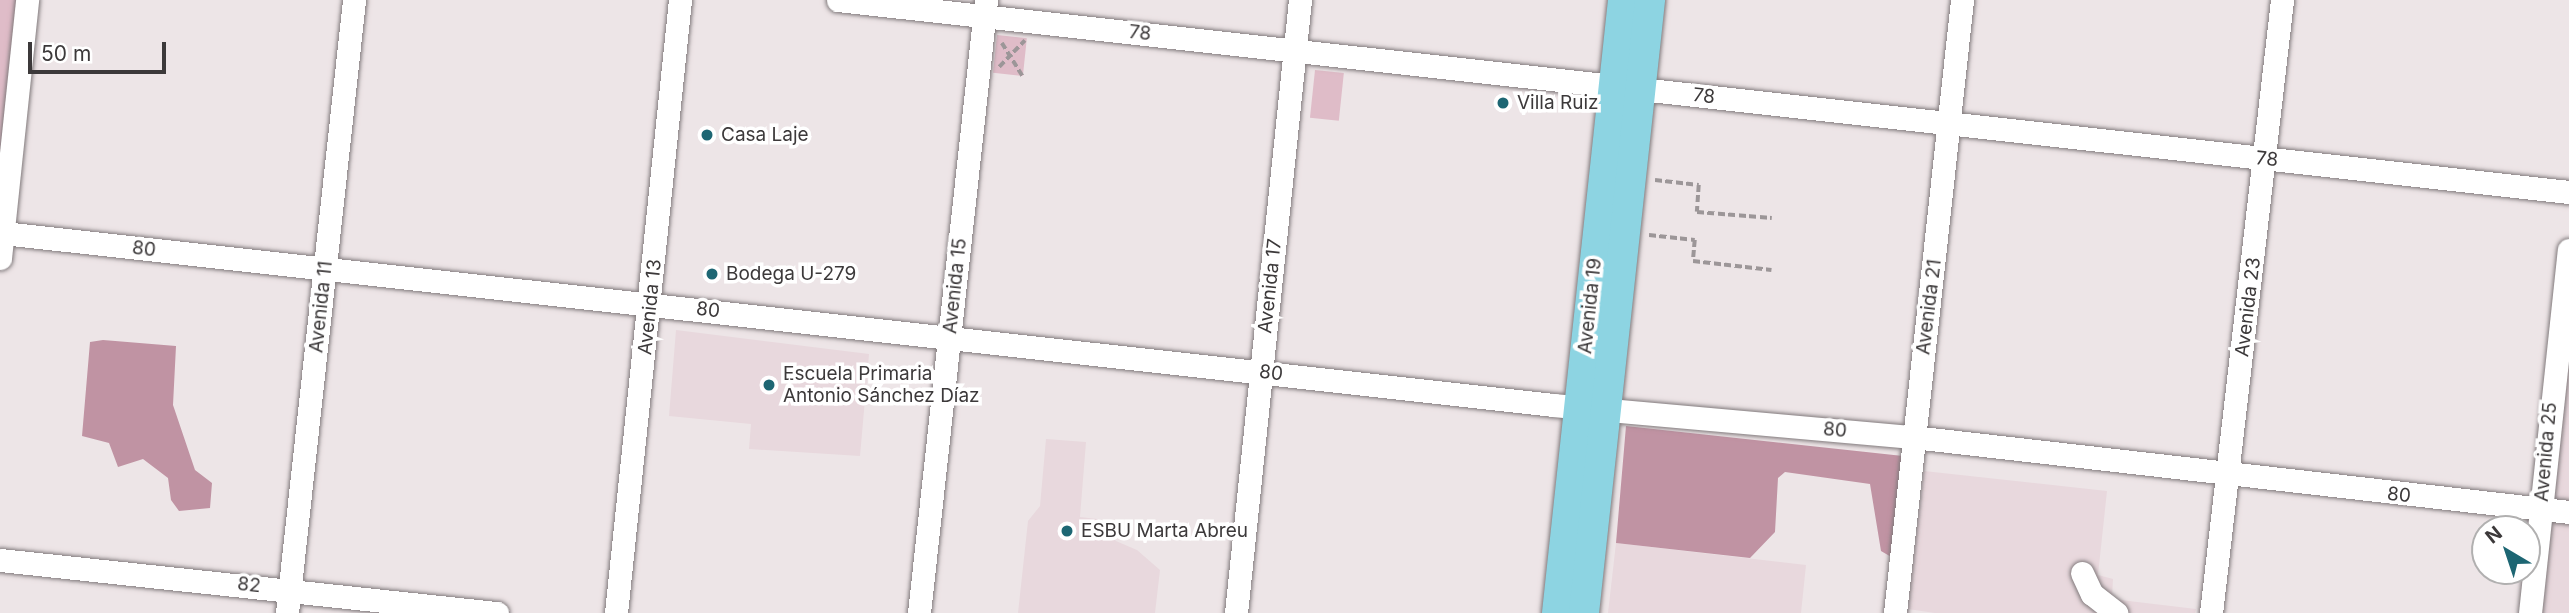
<!DOCTYPE html>
<meta charset="utf-8">
<style>
body{margin:0}
#map{position:relative;width:2569px;height:613px;overflow:hidden;background:#ede5e7;font-family:Inter,sans-serif}
div>[style]{position:absolute}
.built>*{inset:0;background:#e8d8dd}
.green>*{inset:0;background:#dfbcc8;transform-origin:0 0}
.forest>*{inset:0;background:#c093a3}
.path>*{height:3.5px;margin-top:-1.75px;transform-origin:0;background:repeating-linear-gradient(90deg,#9c9698 0 7px,transparent 0 10.5px)}
.roads{filter:drop-shadow(0 0 2px #817a7c) drop-shadow(0 0 2px #817a7c)}
.minor>*{height:23px;margin:-11.5px;padding:0 11.5px;transform-origin:11.5px;border-radius:11.5px;background:#fff}
.major>*{height:30px;margin:-15px;padding:0 15px;transform-origin:15px;border-radius:15px;background:#8dd4e2}
.dots>*{width:19px;height:19px;translate:-50% -50%;box-sizing:border-box;border:4px solid #fff;border-radius:50%}
span{translate:-50% -50%;white-space:nowrap;text-align:center;line-height:1.15;-webkit-text-stroke:7px #fff;paint-order:stroke}
.street-label{font-size:19px;color:#3c393a}
.poi-label{font-size:19px;color:#3c393a}
.left{translate:0 -50%;text-align:left}
.north{position:absolute;left:2471px;top:515px;width:70px;height:70px;box-sizing:border-box;background:#fff;border:2px solid #b1b0b0;border-radius:50%;rotate:321deg;font-size:19px;font-weight:700;line-height:28px;text-align:center;color:#3c393a}
.north::after{content:'';display:block;margin:auto;width:24px;height:32px;background:#1d6673;clip-path:polygon(50% 0,100% 100%,50% 72%,0 100%)}
.scale{position:absolute;left:28px;top:42px;width:138px;height:32px;box-sizing:border-box;border:4px solid #3c393a;border-top:0;padding-left:9px;font-size:21px;line-height:24px;white-space:nowrap;color:#3c393a;-webkit-text-stroke:5px #fff;paint-order:stroke}
</style>
<div id="map">
<div class="built">
<div style="clip-path:polygon(676px 330px,869px 354px,860px 456px,749px 449px,751px 424px,669px 416px)"></div>
<div style="clip-path:polygon(2553px 367px,2569px 368px,2569px 613px,2530px 613px)"></div>
<div style="clip-path:polygon(1046px 439px,1086px 442px,1080px 517px,1097px 519px,1116px 541px,1137px 550px,1160px 570px,1155px 613px,1018px 613px,1028px 521px,1040px 506px)"></div>
<div style="clip-path:polygon(1924px 471px,2107px 491px,2098px 575px,2113px 579px,2112px 599px,2196px 609px,2195px 613px,1935px 613px,1908px 609px)"></div>
<div style="clip-path:polygon(1616px 543px,1806px 565px,1801px 613px,1608px 613px)"></div>
</div>
<div class="green">
<div style="clip-path:polygon(0 0,27px 0,0 258px)"></div>
<div style="left:997px;top:35px;width:30px;height:38px;rotate:6deg"></div>
<div style="left:1315px;top:70px;width:29px;height:48px;rotate:6deg"></div>
</div>
<div class="forest">
<div style="clip-path:polygon(103px 340px,176px 346px,173px 405px,195px 470px,212px 483px,210px 508px,179px 511px,171px 500px,168px 478px,143px 459px,118px 467px,109px 443px,82px 436px,90px 342px)"></div>
<div style="clip-path:polygon(1626px 426px,1903px 456px,1893px 558px,1881px 551px,1870px 484px,1785px 472px,1778px 478px,1775px 532px,1750px 558px,1616px 543px)"></div>
</div>
<div class="path">
<div style="left:1002px;top:43px;width:39px;rotate:58deg"></div>
<div style="left:999px;top:67px;width:37px;rotate:-46deg"></div>
<div style="left:1655px;top:180px;width:44px;rotate:6.5deg"></div>
<div style="left:1699px;top:185px;width:27px;rotate:94deg"></div>
<div style="left:1697px;top:212px;width:75px;rotate:4.6deg"></div>
<div style="left:1649px;top:235px;width:46px;rotate:6.2deg"></div>
<div style="left:1695px;top:240px;width:21px;rotate:95deg"></div>
<div style="left:1693px;top:261px;width:79px;rotate:6.6deg"></div>
</div>
<div class="roads">
<div class="minor">
<div style="left:838px;top:0;width:1742px;rotate:6.33deg"></div>
<div style="left:3px;top:233px;width:1560px;rotate:6.33deg"></div>
<div style="left:1553px;top:405px;width:361px;rotate:5.1deg"></div>
<div style="left:1913px;top:437px;width:660px;rotate:6.52deg"></div>
<div style="left:0;top:258px;width:259px;rotate:-84deg"></div>
<div style="left:0;top:560px;width:500px;rotate:6.1deg"></div>
<div style="left:2082px;top:573px;width:23px;rotate:65deg"></div>
<div style="left:2092px;top:594px;width:31px;rotate:38deg"></div>
<div style="left:287px;top:613px;width:617px;rotate:-83.76deg"></div>
<div style="left:616px;top:613px;width:616px;rotate:-84.04deg"></div>
<div style="left:919px;top:613px;width:617px;rotate:-83.76deg"></div>
<div style="left:1236px;top:613px;width:616px;rotate:-84.04deg"></div>
<div style="left:1895px;top:613px;width:617px;rotate:-83.76deg"></div>
<div style="left:2211px;top:613px;width:617px;rotate:-83.39deg"></div>
<div style="left:2530px;top:613px;width:365px;rotate:-83.9deg"></div>
</div>
<div class="major">
<div style="left:1557px;top:613px;width:617px;rotate:-83.85deg"></div>
<div style="left:1584px;top:613px;width:617px;rotate:-83.85deg"></div>
</div>
</div>
<div class="dots">
<div style="left:1503px;top:103px;background:#1d6673"></div>
<div style="left:707px;top:135px;background:#1d6673"></div>
<div style="left:712px;top:274px;background:#1d6673"></div>
<div style="left:769px;top:385px;background:#1d6673"></div>
<div style="left:1067px;top:531px;background:#1d6673"></div>
</div>
<div class="street-label">
<span style="left:1140px;top:33px;rotate:6deg">78</span>
<span style="left:1704px;top:96px;rotate:7deg">78</span>
<span style="left:2267px;top:159px;rotate:6deg">78</span>
<span style="left:144px;top:249px;rotate:7deg">80</span>
<span style="left:955px;top:286px;rotate:-84deg">Avenida 15</span>
<span style="left:1270px;top:286px;rotate:-84deg">Avenida 17</span>
<span style="left:1590px;top:306px;rotate:-84deg">Avenida 19</span>
<span style="left:321px;top:307px;rotate:-84deg">Avenida 11</span>
<span style="left:650px;top:307px;rotate:-84deg">Avenida 13</span>
<span style="left:1929px;top:307px;rotate:-83deg">Avenida 21</span>
<span style="left:2248px;top:307px;rotate:-83deg">Avenida 23</span>
<span style="left:708px;top:310px;rotate:7deg">80</span>
<span style="left:1271px;top:373px;rotate:7deg">80</span>
<span style="left:1835px;top:430px;rotate:5deg">80</span>
<span style="left:2546px;top:452px;rotate:-85deg">Avenida 25</span>
<span style="left:2399px;top:495px;rotate:6deg">80</span>
<span style="left:249px;top:585px;rotate:6deg">82</span>
</div>
<div class="poi-label">
<span class="left" style="left:1517px;top:103px">Villa Ruiz</span>
<span class="left" style="left:721px;top:135px">Casa Laje</span>
<span class="left" style="left:726px;top:274px">Bodega U-279</span>
<span class="left" style="left:783px;top:385px">Escuela Primaria<br>Antonio Sánchez Díaz</span>
<span class="left" style="left:1081px;top:531px">ESBU Marta Abreu</span>
</div>
<div class="north">N</div>
<div class="scale">50 m</div>
</div>
